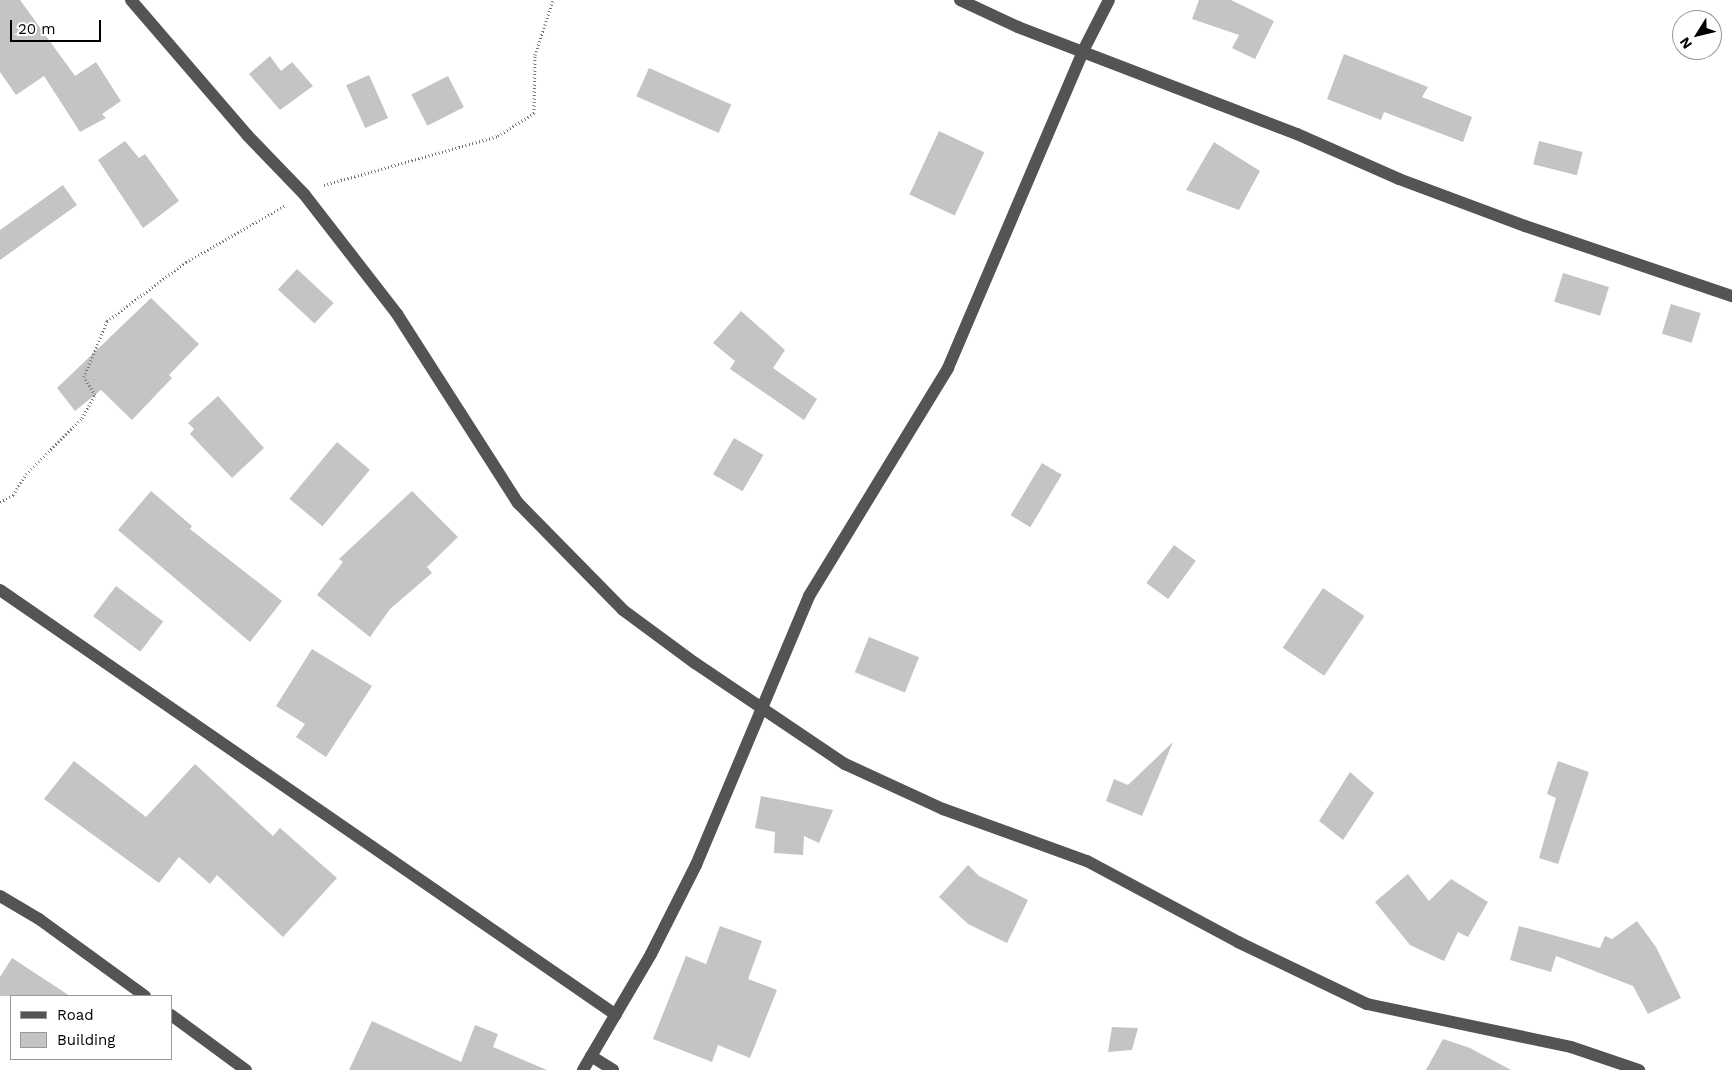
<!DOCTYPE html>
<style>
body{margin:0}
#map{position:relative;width:1732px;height:1070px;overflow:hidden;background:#fff;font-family:"Work Sans",sans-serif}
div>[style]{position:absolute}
.building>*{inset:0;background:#c4c4c4;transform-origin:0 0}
.path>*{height:3px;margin-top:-1.5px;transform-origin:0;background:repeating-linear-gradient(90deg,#767676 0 1px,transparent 0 3.5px)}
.minor>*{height:12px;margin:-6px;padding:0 6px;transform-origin:6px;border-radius:6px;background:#545454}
span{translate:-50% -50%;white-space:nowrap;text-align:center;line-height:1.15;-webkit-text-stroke:4px #fff;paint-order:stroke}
.legend{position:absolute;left:10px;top:995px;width:162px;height:65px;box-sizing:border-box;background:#fff;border:1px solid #999;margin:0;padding:6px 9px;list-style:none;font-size:15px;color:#000}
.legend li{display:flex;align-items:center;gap:10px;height:25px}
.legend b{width:25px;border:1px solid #999}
.north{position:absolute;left:1672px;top:10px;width:50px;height:50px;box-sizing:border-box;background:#fff;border:1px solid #999;border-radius:50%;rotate:234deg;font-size:14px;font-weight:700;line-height:20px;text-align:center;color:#000}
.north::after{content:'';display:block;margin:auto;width:18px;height:22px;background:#000;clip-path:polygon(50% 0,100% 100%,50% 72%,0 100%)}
.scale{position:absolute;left:10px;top:20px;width:91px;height:22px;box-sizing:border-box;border:2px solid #000;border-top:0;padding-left:6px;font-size:15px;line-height:18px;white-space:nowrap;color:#000;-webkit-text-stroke:4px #fff;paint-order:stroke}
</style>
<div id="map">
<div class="building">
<div style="clip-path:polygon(0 0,20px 0,75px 76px,96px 62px,121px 101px,102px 114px,106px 118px,80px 132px,44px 76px,16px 95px,0 72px)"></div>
<div style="clip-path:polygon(1199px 0,1231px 0,1274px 21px,1255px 59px,1232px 48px,1239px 35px,1192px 19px)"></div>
<div style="clip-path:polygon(1344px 54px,1428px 87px,1422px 97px,1472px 117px,1463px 142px,1384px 112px,1381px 120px,1327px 99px)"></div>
<div style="clip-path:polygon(270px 56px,281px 71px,292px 62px,313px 86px,280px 110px,249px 74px)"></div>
<div style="left:649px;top:68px;width:90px;height:31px;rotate:24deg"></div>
<div style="left:369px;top:75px;width:47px;height:25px;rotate:66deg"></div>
<div style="left:448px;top:76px;width:35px;height:41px;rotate:63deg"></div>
<div style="left:939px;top:131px;width:50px;height:70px;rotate:25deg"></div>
<div style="clip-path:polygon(125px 141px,139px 158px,145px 154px,179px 201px,143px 228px,98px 160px)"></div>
<div style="left:1539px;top:141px;width:45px;height:24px;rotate:14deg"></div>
<div style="clip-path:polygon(1214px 142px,1260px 171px,1239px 210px,1186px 190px)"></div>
<div style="clip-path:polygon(63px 185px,77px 205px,0 260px,0 230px)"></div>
<div style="left:297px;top:269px;width:50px;height:28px;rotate:43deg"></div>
<div style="left:1563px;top:273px;width:48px;height:30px;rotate:17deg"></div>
<div style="clip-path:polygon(151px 298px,199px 344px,169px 375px,172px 378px,132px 420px,101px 390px,75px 411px,57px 388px)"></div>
<div style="left:1671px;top:304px;width:31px;height:31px;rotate:17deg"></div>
<div style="clip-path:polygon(741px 311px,785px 350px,773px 368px,817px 399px,804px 420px,730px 369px,735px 361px,713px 343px)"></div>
<div style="clip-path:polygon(218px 396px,264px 448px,232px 478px,190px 434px,194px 429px,188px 423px)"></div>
<div style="left:734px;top:438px;width:34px;height:42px;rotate:30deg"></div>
<div style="left:337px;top:442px;width:43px;height:74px;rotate:40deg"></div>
<div style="left:1042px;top:463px;width:23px;height:61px;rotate:31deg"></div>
<div style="clip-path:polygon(151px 491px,192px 526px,190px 529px,282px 601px,250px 642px,118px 530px)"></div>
<div style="clip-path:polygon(412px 491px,458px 537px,427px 567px,432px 573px,390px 609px,370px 637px,317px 595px,343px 562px,339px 559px)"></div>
<div style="left:1174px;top:545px;width:27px;height:47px;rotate:36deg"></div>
<div style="left:116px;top:586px;width:59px;height:38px;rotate:37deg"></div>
<div style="left:1323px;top:588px;width:50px;height:72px;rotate:34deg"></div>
<div style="left:869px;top:637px;width:54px;height:38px;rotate:22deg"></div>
<div style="clip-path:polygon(312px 649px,372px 686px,326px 757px,296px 737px,305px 724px,276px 706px)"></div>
<div style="clip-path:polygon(1173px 742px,1142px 816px,1106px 801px,1114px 779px,1128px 785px)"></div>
<div style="clip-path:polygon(74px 761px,146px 817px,195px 764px,273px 836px,280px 828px,337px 878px,283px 937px,217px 875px,210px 884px,179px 857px,159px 883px,44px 799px)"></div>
<div style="clip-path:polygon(1558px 761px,1589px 772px,1558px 864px,1539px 858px,1556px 798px,1547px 794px)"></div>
<div style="clip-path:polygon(1350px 772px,1374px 793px,1343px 840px,1319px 821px)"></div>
<div style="clip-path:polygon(761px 796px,833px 810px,819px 843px,804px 836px,803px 855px,774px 853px,775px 832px,755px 828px)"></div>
<div style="clip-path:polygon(968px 865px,979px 876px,1028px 900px,1007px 943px,968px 924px,939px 897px)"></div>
<div style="clip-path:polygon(1408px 874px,1429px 901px,1451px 879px,1488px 902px,1468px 937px,1458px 932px,1444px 961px,1410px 945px,1375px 902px)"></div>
<div style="clip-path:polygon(1637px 921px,1656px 947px,1681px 998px,1648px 1014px,1633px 986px,1556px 956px,1551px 972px,1510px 960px,1519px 926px,1600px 948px,1605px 936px,1612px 939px)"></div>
<div style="clip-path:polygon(720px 926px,762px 941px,748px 979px,777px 990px,750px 1058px,718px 1045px,712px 1062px,653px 1039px,686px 956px,706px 964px)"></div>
<div style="clip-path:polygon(12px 958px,70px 996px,0 996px,0 977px)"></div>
<div style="clip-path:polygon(372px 1021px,461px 1062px,475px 1025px,498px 1034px,493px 1047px,547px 1070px,349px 1070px)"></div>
<div style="clip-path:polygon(1112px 1027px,1138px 1028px,1132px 1050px,1108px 1052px)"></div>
<div style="clip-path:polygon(1443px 1039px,1470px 1048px,1511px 1070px,1426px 1070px)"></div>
</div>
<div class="path">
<div style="left:324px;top:185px;width:181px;rotate:-15.7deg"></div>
<div style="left:498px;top:136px;width:43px;rotate:-32.6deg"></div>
<div style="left:534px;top:113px;width:58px;rotate:-89deg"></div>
<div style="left:535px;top:55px;width:58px;rotate:-71.9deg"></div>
<div style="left:0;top:502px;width:15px;rotate:-28deg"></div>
<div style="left:13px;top:495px;width:25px;rotate:-58deg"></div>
<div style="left:26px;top:474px;width:79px;rotate:-45deg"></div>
<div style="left:82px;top:418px;width:26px;rotate:-61deg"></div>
<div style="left:95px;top:395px;width:21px;rotate:-121deg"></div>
<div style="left:84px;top:377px;width:61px;rotate:-67.7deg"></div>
<div style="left:107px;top:321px;width:99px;rotate:-36.8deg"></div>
<div style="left:186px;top:262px;width:115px;rotate:-29.7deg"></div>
</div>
<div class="minor">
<div style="left:131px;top:0;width:178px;rotate:49.3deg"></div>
<div style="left:247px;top:135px;width:82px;rotate:46deg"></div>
<div style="left:304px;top:194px;width:152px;rotate:52.2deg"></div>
<div style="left:397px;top:314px;width:224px;rotate:57.4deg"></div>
<div style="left:518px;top:503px;width:150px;rotate:45.5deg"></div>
<div style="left:623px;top:610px;width:89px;rotate:36.4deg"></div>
<div style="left:695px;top:663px;width:181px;rotate:34deg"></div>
<div style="left:845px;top:764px;width:108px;rotate:24.7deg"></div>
<div style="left:943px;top:809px;width:153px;rotate:19.9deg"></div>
<div style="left:1087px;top:861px;width:171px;rotate:28.2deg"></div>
<div style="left:1238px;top:942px;width:143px;rotate:25.7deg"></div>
<div style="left:1367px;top:1004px;width:208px;rotate:11.9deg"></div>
<div style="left:1571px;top:1047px;width:72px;rotate:18.7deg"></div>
<div style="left:960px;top:0;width:64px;rotate:25deg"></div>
<div style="left:1018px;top:27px;width:299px;rotate:21deg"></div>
<div style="left:1297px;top:134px;width:111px;rotate:23.8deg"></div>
<div style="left:1399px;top:179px;width:134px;rotate:20.5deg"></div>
<div style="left:1525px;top:226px;width:219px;rotate:18.7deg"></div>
<div style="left:0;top:590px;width:748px;rotate:34.6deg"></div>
<div style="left:0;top:896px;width:45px;rotate:30.5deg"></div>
<div style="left:39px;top:919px;width:131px;rotate:36deg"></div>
<div style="left:171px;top:1015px;width:93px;rotate:36.3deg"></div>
<div style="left:591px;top:1056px;width:26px;rotate:32deg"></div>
<div style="left:583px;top:1070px;width:134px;rotate:-59.6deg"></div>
<div style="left:651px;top:954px;width:100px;rotate:-63.2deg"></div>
<div style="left:696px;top:865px;width:292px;rotate:-67.2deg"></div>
<div style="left:809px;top:596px;width:267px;rotate:-58.6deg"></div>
<div style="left:948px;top:368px;width:345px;rotate:-66.9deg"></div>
<div style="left:1083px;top:51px;width:57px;rotate:-63deg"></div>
</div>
<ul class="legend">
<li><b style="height:6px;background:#545454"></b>Road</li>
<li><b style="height:14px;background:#c4c4c4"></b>Building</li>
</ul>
<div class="north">N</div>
<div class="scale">20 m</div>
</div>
